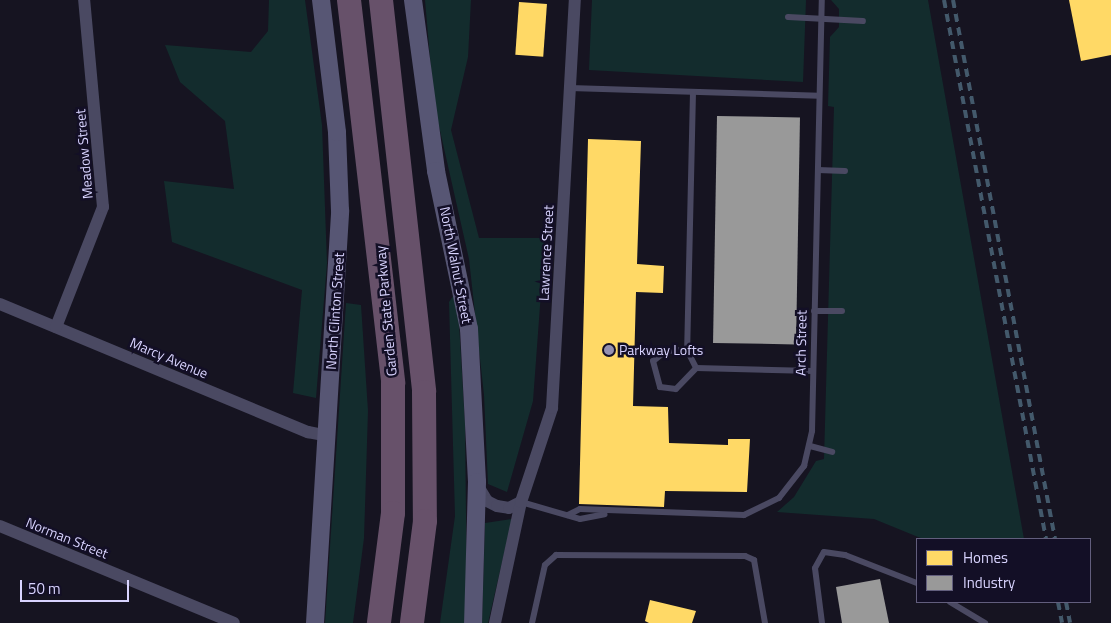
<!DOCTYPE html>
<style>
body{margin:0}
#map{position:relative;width:1111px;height:623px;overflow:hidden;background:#161421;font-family:"Titillium Web",sans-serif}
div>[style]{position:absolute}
.green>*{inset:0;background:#132c2d}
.homes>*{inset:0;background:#ffd966;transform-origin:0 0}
.industry>*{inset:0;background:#999;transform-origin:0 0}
.service>*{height:6px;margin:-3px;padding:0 3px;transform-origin:3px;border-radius:3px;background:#4a4962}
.minor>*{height:12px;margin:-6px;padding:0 6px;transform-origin:6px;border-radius:6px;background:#4a4962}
.secondary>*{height:18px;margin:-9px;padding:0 9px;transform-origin:9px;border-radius:9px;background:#575674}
.motorway>*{height:24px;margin:-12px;padding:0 12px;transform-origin:12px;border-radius:12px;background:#67516a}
.rail>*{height:4px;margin-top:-2px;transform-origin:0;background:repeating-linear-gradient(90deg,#43596b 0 8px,transparent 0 14px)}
.dots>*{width:14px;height:14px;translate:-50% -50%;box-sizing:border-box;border:2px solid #130f26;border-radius:50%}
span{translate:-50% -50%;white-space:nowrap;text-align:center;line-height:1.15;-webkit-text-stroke:5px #130f26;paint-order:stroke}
.street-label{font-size:14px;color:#d9d4ff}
.poi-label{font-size:14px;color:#d9d4ff}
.left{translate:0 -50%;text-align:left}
.legend{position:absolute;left:916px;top:538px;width:175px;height:65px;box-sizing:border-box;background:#130f26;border:1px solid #625e7d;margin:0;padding:6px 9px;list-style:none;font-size:15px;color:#d9d4ff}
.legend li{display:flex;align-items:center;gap:10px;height:25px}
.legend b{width:25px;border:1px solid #625e7d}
.scale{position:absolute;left:20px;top:580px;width:109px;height:22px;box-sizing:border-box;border:2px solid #d9d4ff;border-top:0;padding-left:6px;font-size:15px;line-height:18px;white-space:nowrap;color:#d9d4ff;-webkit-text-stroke:4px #130f26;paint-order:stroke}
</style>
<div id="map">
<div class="green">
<div style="clip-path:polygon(269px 0,305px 0,322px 125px,327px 263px,316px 398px,293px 393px,302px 290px,172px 242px,164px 181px,234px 189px,225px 121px,180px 82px,165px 45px,251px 52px,268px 31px)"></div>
<div style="clip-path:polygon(425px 0,471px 0,468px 57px,451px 130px,479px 238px,545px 238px,533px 401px,507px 492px,488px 484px,484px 395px,469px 259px,434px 104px)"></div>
<div style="clip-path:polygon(592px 0,806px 0,803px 82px,589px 70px)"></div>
<div style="clip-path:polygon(831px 0,928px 0,1024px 539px,923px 539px,874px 519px,777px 512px,794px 497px,816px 461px,824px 459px,834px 107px,828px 106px,830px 37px,839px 27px,839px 9px)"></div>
<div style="clip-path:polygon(457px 290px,465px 424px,467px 607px,465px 623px,440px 623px,455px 516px,449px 302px)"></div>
<div style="clip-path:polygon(346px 303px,361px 305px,368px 411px,364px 538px,353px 623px,325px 623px)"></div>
<div style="clip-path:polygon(512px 519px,488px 623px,482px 623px,485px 523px)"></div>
</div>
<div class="homes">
<div style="clip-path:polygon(1069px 0,1111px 0,1111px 55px,1081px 61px)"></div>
<div style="left:519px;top:2px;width:28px;height:53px;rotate:4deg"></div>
<div style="clip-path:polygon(588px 139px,641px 141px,637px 264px,664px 266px,663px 293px,636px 292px,633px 406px,668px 407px,669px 443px,728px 445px,728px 439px,750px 439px,747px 492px,665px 491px,664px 507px,579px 504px)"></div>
<div style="clip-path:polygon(650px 600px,696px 611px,692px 623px,649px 623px,645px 621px)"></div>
</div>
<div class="industry">
<div style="left:717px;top:116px;width:83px;height:227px;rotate:1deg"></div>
<div style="clip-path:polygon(880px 579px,889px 623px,842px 623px,836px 587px)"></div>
</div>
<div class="service">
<div style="left:788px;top:17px;width:75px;rotate:3.1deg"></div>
<div style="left:570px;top:88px;width:249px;rotate:1.8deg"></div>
<div style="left:693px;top:92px;width:258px;rotate:91.3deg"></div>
<div style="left:687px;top:350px;width:20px;rotate:63deg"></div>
<div style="left:696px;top:368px;width:117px;rotate:1.5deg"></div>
<div style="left:818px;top:170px;width:27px;rotate:2deg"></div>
<div style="left:814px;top:311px;width:28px"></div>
<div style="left:687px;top:350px;width:21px;rotate:177deg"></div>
<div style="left:666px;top:351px;width:16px;rotate:142deg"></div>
<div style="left:653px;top:361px;width:27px;rotate:75deg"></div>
<div style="left:660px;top:387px;width:16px;rotate:7deg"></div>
<div style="left:676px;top:389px;width:29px;rotate:-46deg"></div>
<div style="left:810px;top:446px;width:23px;rotate:15deg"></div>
<div style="left:521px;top:502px;width:61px;rotate:16.1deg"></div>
<div style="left:580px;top:519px;width:25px;rotate:-11deg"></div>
<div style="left:568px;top:515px;width:13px;rotate:-27deg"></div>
<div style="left:580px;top:509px;width:164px;rotate:2.1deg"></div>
<div style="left:744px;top:515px;width:39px;rotate:-26deg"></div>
<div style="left:779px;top:498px;width:41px;rotate:-52deg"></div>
<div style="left:804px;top:466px;width:36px;rotate:-77deg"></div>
<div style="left:812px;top:431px;width:431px;rotate:-88.7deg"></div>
<div style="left:950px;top:602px;width:41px;rotate:31deg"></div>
<div style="left:532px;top:623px;width:59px;rotate:-77.4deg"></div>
<div style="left:545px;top:565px;width:15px;rotate:-42deg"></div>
<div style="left:556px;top:555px;width:189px;rotate:0.3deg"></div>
<div style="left:745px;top:556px;width:10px;rotate:24deg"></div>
<div style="left:754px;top:560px;width:64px;rotate:80.1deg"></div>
<div style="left:822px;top:623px;width:55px;rotate:-97.3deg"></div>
<div style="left:815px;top:568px;width:18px;rotate:-61deg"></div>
<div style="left:824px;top:552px;width:21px;rotate:8deg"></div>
<div style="left:845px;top:555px;width:77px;rotate:21.3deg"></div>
</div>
<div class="minor">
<div style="left:0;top:304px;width:334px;rotate:22.6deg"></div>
<div style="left:308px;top:432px;width:20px;rotate:11deg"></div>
<div style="left:56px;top:327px;width:129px;rotate:-68.6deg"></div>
<div style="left:103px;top:207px;width:208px;rotate:-95.2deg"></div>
<div style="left:478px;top:486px;width:17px;rotate:59deg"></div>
<div style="left:487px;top:501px;width:11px;rotate:27deg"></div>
<div style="left:497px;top:506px;width:12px;rotate:9deg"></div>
<div style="left:509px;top:508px;width:13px;rotate:-27deg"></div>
<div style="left:0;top:526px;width:253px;rotate:22.5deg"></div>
<div style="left:495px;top:623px;width:124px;rotate:-77.9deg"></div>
<div style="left:521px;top:502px;width:99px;rotate:-71.7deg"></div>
<div style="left:552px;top:408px;width:409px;rotate:-86.8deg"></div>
</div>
<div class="secondary">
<div style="left:413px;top:0;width:173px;rotate:82.3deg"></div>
<div style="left:436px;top:171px;width:161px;rotate:78.2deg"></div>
<div style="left:469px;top:329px;width:153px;rotate:87deg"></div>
<div style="left:477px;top:482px;width:141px;rotate:91.6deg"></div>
<div style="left:315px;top:623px;width:413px;rotate:-86.5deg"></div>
<div style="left:340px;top:211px;width:79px;rotate:-92.2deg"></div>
<div style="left:337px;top:132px;width:133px;rotate:-96.9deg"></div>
</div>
<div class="motorway">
<div style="left:349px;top:0;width:386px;rotate:83.4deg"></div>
<div style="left:393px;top:383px;width:130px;rotate:90deg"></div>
<div style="left:393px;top:513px;width:111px;rotate:97.3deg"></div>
<div style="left:381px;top:0;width:394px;rotate:83.7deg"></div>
<div style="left:424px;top:392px;width:129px;rotate:89.6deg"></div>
<div style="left:425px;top:521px;width:103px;rotate:97.3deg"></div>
</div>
<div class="rail">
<div style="left:944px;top:0;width:549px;rotate:79.28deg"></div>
<div style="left:953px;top:0;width:549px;rotate:79.28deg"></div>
<div style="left:1058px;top:602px;width:21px;rotate:79deg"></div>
<div style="left:1066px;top:602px;width:21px;rotate:79deg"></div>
</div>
<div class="dots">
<div style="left:609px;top:350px;background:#9591b1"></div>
</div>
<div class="street-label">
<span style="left:84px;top:154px;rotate:-95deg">Meadow Street</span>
<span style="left:546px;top:253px;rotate:-87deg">Lawrence Street</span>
<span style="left:456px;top:265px;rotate:79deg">North Walnut Street</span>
<span style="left:335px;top:311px;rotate:-86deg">North Clinton Street</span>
<span style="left:386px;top:311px;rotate:-95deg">Garden State Parkway</span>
<span style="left:801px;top:343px;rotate:-89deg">Arch Street</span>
<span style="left:169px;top:358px;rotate:23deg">Marcy Avenue</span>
<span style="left:67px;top:538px;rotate:22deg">Norman Street</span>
</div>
<div class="poi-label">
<span class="left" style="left:619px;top:350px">Parkway Lofts</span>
</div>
<ul class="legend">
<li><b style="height:14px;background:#ffd966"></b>Homes</li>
<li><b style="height:14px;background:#999"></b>Industry</li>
</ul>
<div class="scale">50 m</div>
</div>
